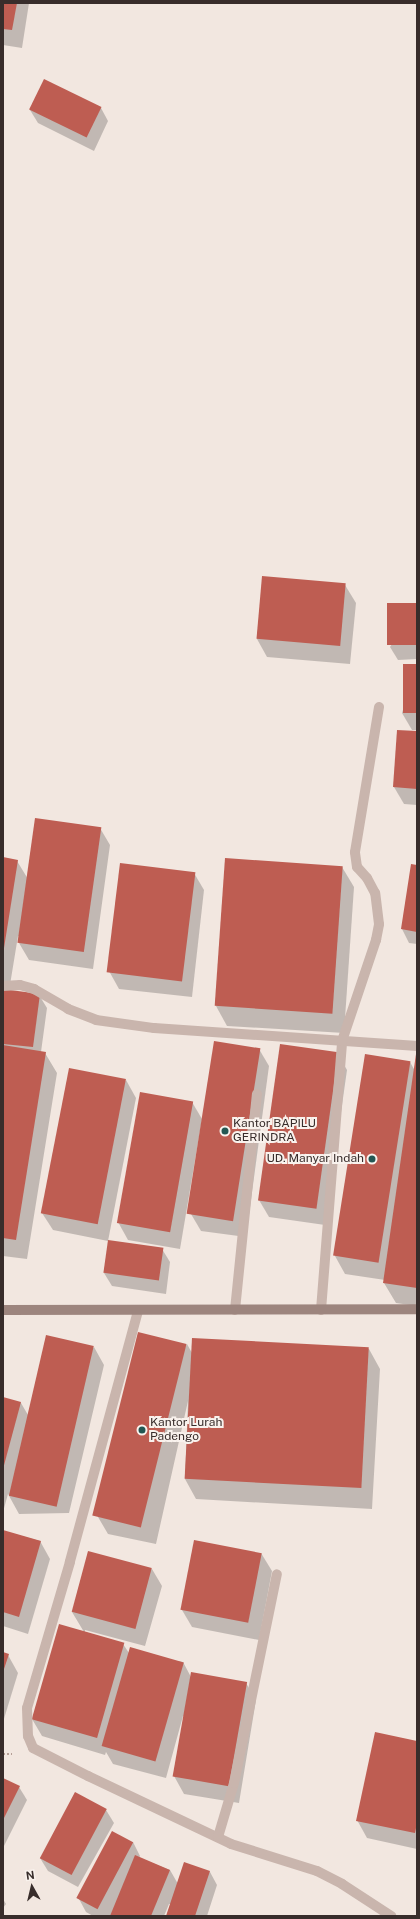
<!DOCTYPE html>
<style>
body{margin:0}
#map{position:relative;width:420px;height:1919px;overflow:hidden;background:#f2e7e0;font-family:"Public Sans",sans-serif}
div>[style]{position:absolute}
.shadow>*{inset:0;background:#0003}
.building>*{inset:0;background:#be5d52;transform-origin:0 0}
.path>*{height:2.5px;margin-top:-1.25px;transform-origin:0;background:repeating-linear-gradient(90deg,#b59f97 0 2px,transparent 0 4px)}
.minor>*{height:10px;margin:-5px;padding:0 5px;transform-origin:5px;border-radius:5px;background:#c9b5ad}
.secondary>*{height:10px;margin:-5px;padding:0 5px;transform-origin:5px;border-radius:5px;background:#9d857e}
.dots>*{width:11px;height:11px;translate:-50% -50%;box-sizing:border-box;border:2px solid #f9f2ed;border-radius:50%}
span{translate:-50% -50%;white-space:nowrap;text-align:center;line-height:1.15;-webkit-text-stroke:4px #f9f2ed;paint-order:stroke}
.poi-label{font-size:12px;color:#382d2b}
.left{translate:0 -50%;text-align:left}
.right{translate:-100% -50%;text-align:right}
.frame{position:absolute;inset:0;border:4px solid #382d2b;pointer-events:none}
.north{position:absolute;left:12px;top:1867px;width:40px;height:40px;-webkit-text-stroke:3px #f9f2ed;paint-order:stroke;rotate:352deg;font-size:11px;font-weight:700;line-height:16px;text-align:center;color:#382d2b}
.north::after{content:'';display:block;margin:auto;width:14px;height:18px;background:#382d2b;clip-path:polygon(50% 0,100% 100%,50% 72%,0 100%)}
</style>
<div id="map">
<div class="shadow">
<div style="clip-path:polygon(3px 3px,29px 3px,22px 48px,3px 45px)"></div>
<div style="clip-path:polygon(143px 3px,204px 3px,144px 4px)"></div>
<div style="clip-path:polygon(45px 81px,101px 108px,108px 121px,94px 151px,38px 123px,30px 110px)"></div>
<div style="clip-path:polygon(263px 578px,345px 585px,356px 603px,350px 664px,267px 657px,257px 639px)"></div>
<div style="clip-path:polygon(417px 604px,417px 659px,398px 660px,390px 647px)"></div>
<div style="clip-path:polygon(417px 665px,417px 730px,412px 730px,402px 713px)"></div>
<div style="clip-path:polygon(417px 732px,417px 805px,404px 804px,394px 787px)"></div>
<div style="clip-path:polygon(100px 828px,110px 845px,93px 969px,29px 960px,19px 943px,20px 936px,18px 936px,9px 991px,39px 995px,47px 1008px,41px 1052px,45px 1053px,57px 1073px,27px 1259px,3px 1256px,3px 858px,17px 861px,28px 879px)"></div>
<div style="clip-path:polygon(412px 865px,417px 866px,417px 944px,409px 943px,402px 929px)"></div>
<div style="clip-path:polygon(342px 867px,354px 887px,344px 1033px,227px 1026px,216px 1006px)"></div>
<div style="clip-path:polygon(194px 873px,204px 890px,192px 997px,119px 989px,109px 971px)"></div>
<div style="clip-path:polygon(259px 1049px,269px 1066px,246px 1237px,201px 1231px,191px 1214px)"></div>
<div style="clip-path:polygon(337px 1053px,347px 1070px,325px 1225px,269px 1217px,259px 1200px)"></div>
<div style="clip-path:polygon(417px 1055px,417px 1306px,396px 1303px,384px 1283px,385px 1280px,345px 1274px,335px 1256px,366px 1056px,410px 1062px,415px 1071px)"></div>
<div style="clip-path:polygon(126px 1080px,136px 1098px,108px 1241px,53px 1230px,42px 1213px)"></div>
<div style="clip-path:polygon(192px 1102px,202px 1119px,180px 1249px,128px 1240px,118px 1222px)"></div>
<div style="clip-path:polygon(162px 1249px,170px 1262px,166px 1294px,112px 1286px,104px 1273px)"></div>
<div style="clip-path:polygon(187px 1344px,192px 1353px,369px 1349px,380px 1369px,372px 1509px,196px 1499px,185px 1479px,188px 1401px,156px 1544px,108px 1534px,98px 1517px)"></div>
<div style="clip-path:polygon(94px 1347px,104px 1365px,69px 1513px,19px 1514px,8px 1494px,3px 1512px,3px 1398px,21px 1403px,28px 1415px)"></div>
<div style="clip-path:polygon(3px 1531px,40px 1541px,50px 1559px,28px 1634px,3px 1626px)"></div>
<div style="clip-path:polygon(261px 1553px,272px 1571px,259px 1640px,192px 1627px,182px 1610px)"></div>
<div style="clip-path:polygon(152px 1569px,162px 1586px,145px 1646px,85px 1630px,85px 1632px,123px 1644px,129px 1653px,183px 1662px,191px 1677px,246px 1683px,256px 1700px,239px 1803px,184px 1794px,174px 1776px,185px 1716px,183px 1716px,166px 1778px,113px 1764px,106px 1752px,105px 1755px,42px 1736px,32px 1719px,84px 1632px,72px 1612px)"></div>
<div style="clip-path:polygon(3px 1654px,8px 1655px,18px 1673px,3px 1722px)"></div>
<div style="clip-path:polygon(417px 1742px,417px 1849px,367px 1838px,357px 1820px)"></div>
<div style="clip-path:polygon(3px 1779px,19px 1787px,27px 1800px,3px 1848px)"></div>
<div style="clip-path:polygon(106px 1810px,114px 1823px,78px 1887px,48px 1871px,40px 1858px)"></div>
<div style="clip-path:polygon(133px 1842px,140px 1856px,139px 1858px,170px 1870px,178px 1884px,210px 1872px,217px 1885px,207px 1916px,167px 1916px,171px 1904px,169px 1904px,164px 1916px,93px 1916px,86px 1912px,79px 1899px)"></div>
<div style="clip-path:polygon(3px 1899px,6px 1904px,3px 1908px)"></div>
</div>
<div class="building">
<div style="clip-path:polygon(3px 3px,17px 3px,12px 30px,3px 29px)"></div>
<div style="left:44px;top:79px;width:64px;height:34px;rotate:26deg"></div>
<div style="left:262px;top:576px;width:84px;height:63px;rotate:5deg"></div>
<div style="left:417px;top:603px;width:42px;height:30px;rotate:90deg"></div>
<div style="left:403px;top:664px;width:14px;height:49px"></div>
<div style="clip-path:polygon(397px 730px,417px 731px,417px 789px,393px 787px)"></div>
<div style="left:35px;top:818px;width:67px;height:126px;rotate:8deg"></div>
<div style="clip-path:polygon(3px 857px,18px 860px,4px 948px,3px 948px)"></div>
<div style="left:225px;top:858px;width:118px;height:148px;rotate:4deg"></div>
<div style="left:120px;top:863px;width:76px;height:110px;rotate:7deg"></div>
<div style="clip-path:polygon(411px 864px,417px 865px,417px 932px,401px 929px)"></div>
<div style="clip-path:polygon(3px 989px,40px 994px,33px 1047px,3px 1044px)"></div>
<div style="left:214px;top:1041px;width:47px;height:175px;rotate:9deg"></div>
<div style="left:280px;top:1044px;width:59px;height:158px;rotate:8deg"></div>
<div style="clip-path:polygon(3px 1045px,46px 1052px,16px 1240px,3px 1238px)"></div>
<div style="left:365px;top:1054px;width:46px;height:204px;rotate:9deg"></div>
<div style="clip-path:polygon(416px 1054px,417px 1054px,417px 1288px,383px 1283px)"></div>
<div style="left:69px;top:1068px;width:58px;height:148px;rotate:11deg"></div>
<div style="left:140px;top:1092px;width:54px;height:133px;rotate:10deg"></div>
<div style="left:108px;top:1240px;width:56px;height:33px;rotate:8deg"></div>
<div style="left:138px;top:1332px;width:50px;height:189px;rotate:14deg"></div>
<div style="left:46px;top:1335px;width:49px;height:165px;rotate:13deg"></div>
<div style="left:192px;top:1338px;width:177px;height:141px;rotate:3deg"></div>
<div style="clip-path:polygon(3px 1397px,21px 1402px,3px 1469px)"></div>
<div style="clip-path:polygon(3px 1530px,41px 1541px,19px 1617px,3px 1612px)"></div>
<div style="left:194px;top:1540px;width:69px;height:71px;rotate:11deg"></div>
<div style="left:88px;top:1551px;width:66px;height:63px;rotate:15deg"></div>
<div style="left:59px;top:1624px;width:68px;height:99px;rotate:16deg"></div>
<div style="left:130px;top:1647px;width:56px;height:103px;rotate:16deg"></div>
<div style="clip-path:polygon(3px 1652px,9px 1654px,3px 1672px)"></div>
<div style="left:191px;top:1672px;width:57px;height:106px;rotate:10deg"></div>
<div style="clip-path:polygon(375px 1732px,417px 1741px,417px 1823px,415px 1833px,356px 1821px)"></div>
<div style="clip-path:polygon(3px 1778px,20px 1786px,3px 1820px)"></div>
<div style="left:75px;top:1792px;width:36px;height:75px;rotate:28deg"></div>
<div style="left:112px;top:1831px;width:24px;height:76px;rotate:28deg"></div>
<div style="clip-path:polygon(135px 1855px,170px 1870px,151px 1916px,110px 1916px)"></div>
<div style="clip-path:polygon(184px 1862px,210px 1871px,195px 1916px,166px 1916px)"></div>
</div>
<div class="path">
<div style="left:3px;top:1754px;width:9px"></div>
</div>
<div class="minor">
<div style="left:3px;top:986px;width:17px;rotate:-3deg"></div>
<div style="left:20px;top:985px;width:15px;rotate:16deg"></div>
<div style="left:34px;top:989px;width:39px;rotate:30deg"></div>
<div style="left:68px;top:1009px;width:30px;rotate:21deg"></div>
<div style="left:96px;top:1020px;width:59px;rotate:7.9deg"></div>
<div style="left:154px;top:1028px;width:264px;rotate:3.9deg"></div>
<div style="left:235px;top:1310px;width:217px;rotate:-84.2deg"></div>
<div style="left:321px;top:1310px;width:270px;rotate:-85.5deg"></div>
<div style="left:342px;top:1041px;width:107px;rotate:-71.4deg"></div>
<div style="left:376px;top:940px;width:16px;rotate:-79deg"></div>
<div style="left:379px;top:924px;width:31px;rotate:-97deg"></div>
<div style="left:375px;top:893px;width:17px;rotate:-118deg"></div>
<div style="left:367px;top:878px;width:15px;rotate:-132deg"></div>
<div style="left:357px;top:867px;width:15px;rotate:-98deg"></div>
<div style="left:355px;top:852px;width:147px;rotate:-80.6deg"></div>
<div style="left:138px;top:1311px;width:260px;rotate:105.2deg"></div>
<div style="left:70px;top:1562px;width:152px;rotate:106.4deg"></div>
<div style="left:27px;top:1708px;width:28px;rotate:88deg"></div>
<div style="left:28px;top:1736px;width:13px;rotate:67deg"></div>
<div style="left:33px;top:1748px;width:62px;rotate:27deg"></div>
<div style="left:88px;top:1776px;width:158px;rotate:25.4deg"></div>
<div style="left:231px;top:1844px;width:90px;rotate:17.4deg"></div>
<div style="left:317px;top:1871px;width:28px;rotate:27deg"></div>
<div style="left:342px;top:1884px;width:59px;rotate:33.1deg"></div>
<div style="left:218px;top:1837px;width:56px;rotate:-73.5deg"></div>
<div style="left:234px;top:1783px;width:213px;rotate:-78.4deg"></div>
</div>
<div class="secondary">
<div style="left:3px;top:1310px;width:414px;rotate:-0.1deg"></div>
</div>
<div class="dots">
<div style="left:225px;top:1131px;background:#235753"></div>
<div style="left:372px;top:1159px;background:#235753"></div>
<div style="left:142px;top:1430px;background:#235753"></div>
</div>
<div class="poi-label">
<span class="left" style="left:233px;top:1131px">Kantor BAPILU<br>GERINDRA</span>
<span class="right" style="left:364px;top:1159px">UD. Manyar Indah</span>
<span class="left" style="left:150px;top:1430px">Kantor Lurah<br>Padengo</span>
</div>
<div class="frame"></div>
<div class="north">N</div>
</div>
